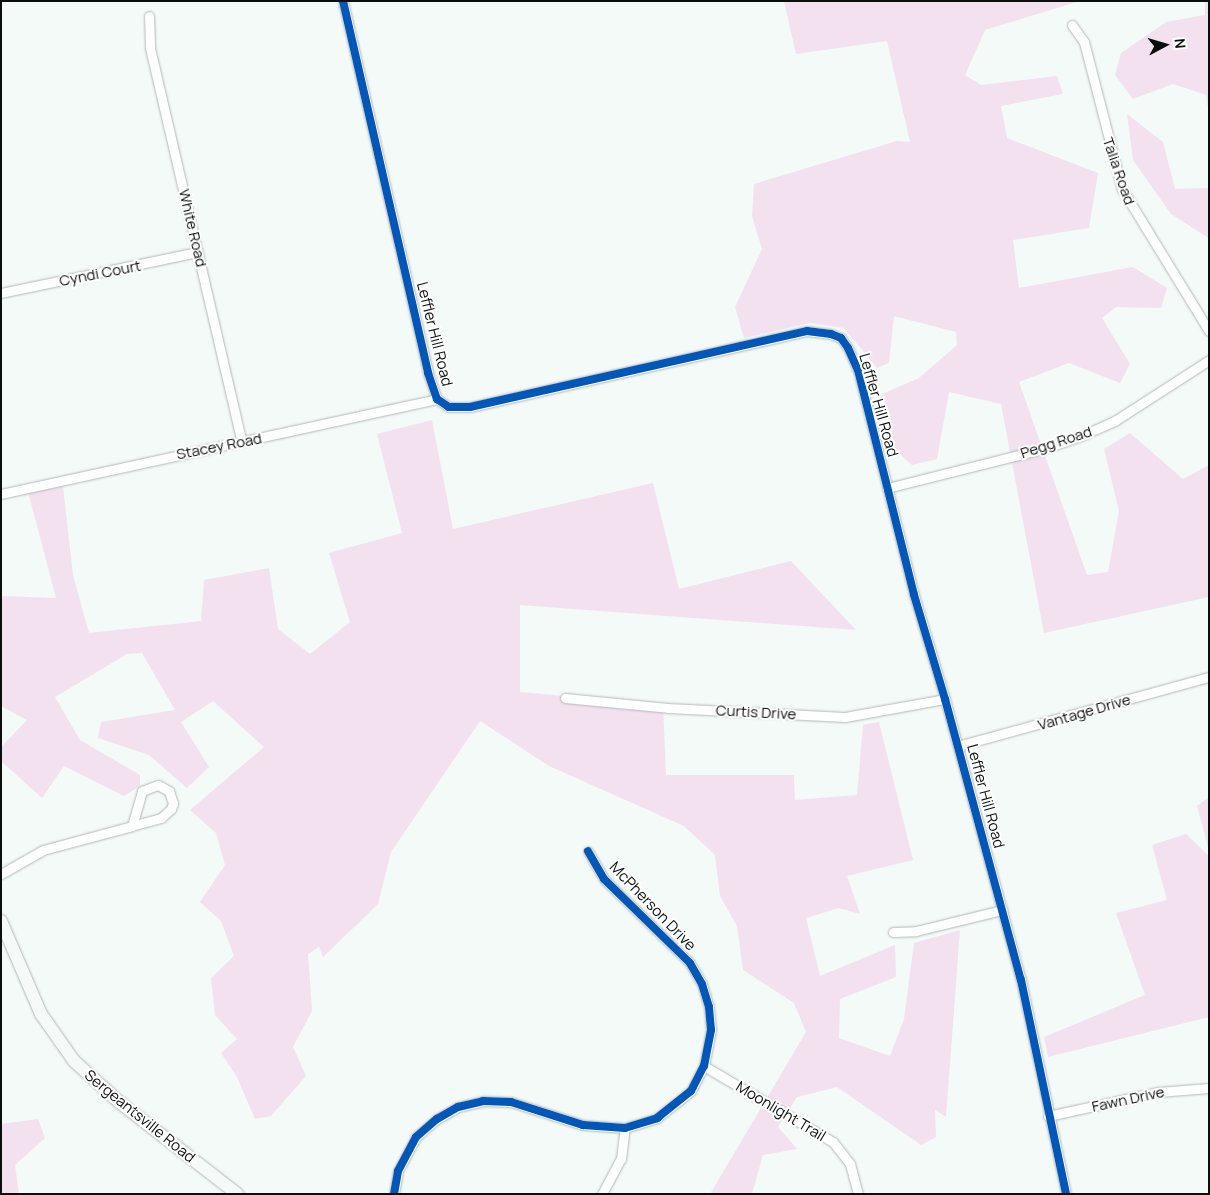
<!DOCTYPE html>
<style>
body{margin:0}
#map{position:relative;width:1210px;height:1195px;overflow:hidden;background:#f3faf7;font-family:Manrope,sans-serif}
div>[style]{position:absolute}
.green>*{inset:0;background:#f3e1f0}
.roads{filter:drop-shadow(0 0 1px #b4b9b7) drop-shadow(0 0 1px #b4b9b7)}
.minor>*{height:9px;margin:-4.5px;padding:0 4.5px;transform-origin:4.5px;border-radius:4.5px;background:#fdfefe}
.secondary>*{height:12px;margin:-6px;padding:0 6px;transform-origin:6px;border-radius:6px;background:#f5f9f7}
.cycleway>*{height:8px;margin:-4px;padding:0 4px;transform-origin:4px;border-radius:4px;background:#0057b8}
span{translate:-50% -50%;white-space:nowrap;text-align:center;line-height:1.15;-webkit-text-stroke:4px #fff;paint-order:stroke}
.street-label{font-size:15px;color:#0a0e0c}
.frame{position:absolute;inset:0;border:2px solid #0a0e0c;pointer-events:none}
.north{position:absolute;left:1140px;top:20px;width:50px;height:50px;-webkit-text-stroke:4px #fff;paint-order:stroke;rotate:84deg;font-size:14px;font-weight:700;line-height:20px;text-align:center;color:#0a0e0c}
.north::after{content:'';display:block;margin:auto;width:18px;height:22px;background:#0a0e0c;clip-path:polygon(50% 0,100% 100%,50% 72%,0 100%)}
</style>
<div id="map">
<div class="green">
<div style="clip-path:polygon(784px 1px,1080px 1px,985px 30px,965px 75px,981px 85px,1057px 76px,1063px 94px,1001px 106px,1007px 138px,1098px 173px,1089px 228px,1013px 240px,1019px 288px,1133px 267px,1167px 288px,1161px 308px,1116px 307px,1102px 318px,1130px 364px,1120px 383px,1069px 363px,1019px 382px,1087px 575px,1108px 572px,1119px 511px,1104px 449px,1130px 433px,1183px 479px,1209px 465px,1209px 597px,1044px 633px,1001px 404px,949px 392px,937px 459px,912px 465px,896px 451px,882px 394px,919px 378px,957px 345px,956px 332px,894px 316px,889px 363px,877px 368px,844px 328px,810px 323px,744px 338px,735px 307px,762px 249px,752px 216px,754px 184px,897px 141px,910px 142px,887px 41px,796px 54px)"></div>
<div style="clip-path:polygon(1205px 1px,1209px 1px,1209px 114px,1206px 95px,1173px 84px,1133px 99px,1115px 75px,1121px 53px,1166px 22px,1205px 15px)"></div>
<div style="clip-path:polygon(1127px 114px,1163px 142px,1175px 189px,1209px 188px,1209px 241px,1207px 237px,1171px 214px,1133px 160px)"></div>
<div style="clip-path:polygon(432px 420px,453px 529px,653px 483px,679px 589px,791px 561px,856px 630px,520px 605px,520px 692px,663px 705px,666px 775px,794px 775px,795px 800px,857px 795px,863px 725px,879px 722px,913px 860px,847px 876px,860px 914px,839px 908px,806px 918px,820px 976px,895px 945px,896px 977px,840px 999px,839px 1038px,890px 1056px,904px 1019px,914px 943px,960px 930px,946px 1117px,935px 1110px,936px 1137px,921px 1145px,837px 1087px,797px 1097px,778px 1127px,797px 1149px,763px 1155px,752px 1194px,710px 1194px,806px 1032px,794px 1003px,743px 970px,737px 926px,720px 896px,715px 855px,684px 826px,549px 766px,480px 721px,391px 852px,378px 904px,323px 957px,319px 947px,308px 954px,312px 1011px,293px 1047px,306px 1076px,271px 1116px,255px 1119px,237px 1077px,221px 1053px,237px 1039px,215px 1015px,211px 978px,234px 956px,221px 921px,200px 902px,225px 865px,216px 833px,190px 810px,264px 747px,213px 701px,181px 722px,209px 767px,187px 788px,149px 755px,98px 738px,101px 722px,175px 710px,142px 653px,127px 654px,55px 697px,80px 740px,140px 775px,140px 786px,124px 796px,64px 766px,42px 798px,1px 761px,1px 747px,27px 720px,1px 706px,1px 596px,56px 598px,26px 484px,62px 477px,73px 575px,89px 633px,201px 621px,204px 580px,269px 568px,278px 629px,310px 654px,350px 622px,329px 553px,402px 533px,377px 434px)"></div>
<div style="clip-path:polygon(1209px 797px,1209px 851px,1197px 806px)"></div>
<div style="clip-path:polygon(1186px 834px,1209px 856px,1209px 1017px,1048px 1057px,1044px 1037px,1145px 995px,1116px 913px,1167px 900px,1152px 845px)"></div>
<div style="clip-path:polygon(38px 1119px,45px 1138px,15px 1165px,19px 1194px,1px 1194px,1px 1124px)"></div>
</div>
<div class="roads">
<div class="minor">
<div style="left:343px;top:1px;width:382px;rotate:77.1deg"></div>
<div style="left:428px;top:373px;width:28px;rotate:71deg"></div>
<div style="left:437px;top:399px;width:14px;rotate:34deg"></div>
<div style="left:449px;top:407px;width:21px"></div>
<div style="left:470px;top:407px;width:345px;rotate:-12.7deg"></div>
<div style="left:807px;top:331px;width:24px;rotate:7deg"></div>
<div style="left:831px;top:334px;width:11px;rotate:22deg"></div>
<div style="left:841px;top:338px;width:12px;rotate:55deg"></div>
<div style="left:848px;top:348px;width:24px;rotate:66deg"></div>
<div style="left:858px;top:370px;width:232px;rotate:76deg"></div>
<div style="left:914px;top:595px;width:109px;rotate:73.4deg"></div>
<div style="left:945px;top:699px;width:291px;rotate:74.9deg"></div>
<div style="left:1021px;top:980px;width:219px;rotate:78.1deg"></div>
<div style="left:149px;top:16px;width:32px;rotate:88deg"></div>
<div style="left:150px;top:48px;width:402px;rotate:76.9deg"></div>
<div style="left:1072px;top:25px;width:21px;rotate:55deg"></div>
<div style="left:1084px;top:42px;width:152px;rotate:75.5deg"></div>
<div style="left:1122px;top:189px;width:167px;rotate:58.5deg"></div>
<div style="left:1px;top:293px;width:201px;rotate:-11.8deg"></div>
<div style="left:887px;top:488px;width:164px;rotate:-14.1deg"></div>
<div style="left:1046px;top:448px;width:39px;rotate:-19deg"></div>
<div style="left:1083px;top:435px;width:36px;rotate:-24deg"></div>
<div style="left:1116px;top:420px;width:111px;rotate:-32.8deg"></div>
<div style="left:1px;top:494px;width:446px;rotate:-12.3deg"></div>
<div style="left:565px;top:698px;width:103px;rotate:5.5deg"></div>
<div style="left:668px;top:708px;width:177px;rotate:2.9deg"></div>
<div style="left:845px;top:717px;width:102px;rotate:-10.2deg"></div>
<div style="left:958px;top:746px;width:260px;rotate:-15.4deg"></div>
<div style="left:158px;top:785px;width:13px;rotate:29deg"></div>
<div style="left:169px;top:791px;width:13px;rotate:72deg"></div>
<div style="left:173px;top:803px;width:6px;rotate:108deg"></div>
<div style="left:171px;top:809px;width:13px;rotate:138deg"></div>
<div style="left:161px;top:818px;width:30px;rotate:165deg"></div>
<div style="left:132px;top:826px;width:36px;rotate:-74deg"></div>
<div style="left:142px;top:791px;width:17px;rotate:-21deg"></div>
<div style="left:1px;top:874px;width:48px;rotate:-29.7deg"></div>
<div style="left:43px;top:850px;width:92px;rotate:-15.1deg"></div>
<div style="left:893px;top:932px;width:23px;rotate:-2deg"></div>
<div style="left:916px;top:931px;width:89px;rotate:-13.7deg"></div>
<div style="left:704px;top:1066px;width:150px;rotate:30.5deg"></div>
<div style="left:833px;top:1142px;width:28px;rotate:52deg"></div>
<div style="left:850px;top:1164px;width:31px;rotate:75deg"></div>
<div style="left:1048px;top:1116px;width:113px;rotate:-12.3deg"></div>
<div style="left:1158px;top:1092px;width:51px;rotate:-4.5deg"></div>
<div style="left:394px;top:1194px;width:23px;rotate:-80deg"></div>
<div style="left:398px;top:1171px;width:38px;rotate:-62deg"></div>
<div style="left:416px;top:1137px;width:28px;rotate:-41deg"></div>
<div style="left:437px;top:1119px;width:24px;rotate:-30deg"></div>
<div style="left:458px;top:1107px;width:26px;rotate:-13deg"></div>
<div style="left:483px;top:1101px;width:28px;rotate:2deg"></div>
<div style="left:511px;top:1102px;width:76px;rotate:17.7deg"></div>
<div style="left:583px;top:1125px;width:42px;rotate:4.1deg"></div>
<div style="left:625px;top:1128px;width:34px;rotate:-17deg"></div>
<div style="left:657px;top:1118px;width:43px;rotate:-38.5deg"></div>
<div style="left:691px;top:1091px;width:28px;rotate:-63deg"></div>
<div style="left:704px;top:1066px;width:37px;rotate:-79deg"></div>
<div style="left:711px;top:1030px;width:23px;rotate:-95deg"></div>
<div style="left:709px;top:1007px;width:24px;rotate:-107deg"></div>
<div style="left:702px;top:984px;width:24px;rotate:-120deg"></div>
<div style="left:690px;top:963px;width:120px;rotate:-135.7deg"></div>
<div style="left:604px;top:879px;width:32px;rotate:-120deg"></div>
<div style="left:602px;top:1194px;width:40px;rotate:-62deg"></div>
<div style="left:621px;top:1159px;width:31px;rotate:-83deg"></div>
</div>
<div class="secondary">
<div style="left:1px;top:921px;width:101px;rotate:66.7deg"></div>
<div style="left:41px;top:1014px;width:57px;rotate:54.9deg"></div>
<div style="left:74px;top:1061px;width:61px;rotate:42.3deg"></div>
<div style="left:119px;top:1102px;width:150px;rotate:37.9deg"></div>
</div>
</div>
<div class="cycleway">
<div style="left:343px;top:1px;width:382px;rotate:77.1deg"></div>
<div style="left:428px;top:373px;width:28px;rotate:71deg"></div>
<div style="left:437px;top:399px;width:14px;rotate:34deg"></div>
<div style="left:449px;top:407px;width:21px"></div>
<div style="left:470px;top:407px;width:345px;rotate:-12.7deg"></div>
<div style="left:807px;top:331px;width:24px;rotate:7deg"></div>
<div style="left:831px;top:334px;width:11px;rotate:22deg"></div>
<div style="left:841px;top:338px;width:12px;rotate:55deg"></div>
<div style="left:848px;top:348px;width:24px;rotate:66deg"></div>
<div style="left:858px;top:370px;width:232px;rotate:76deg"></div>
<div style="left:914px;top:595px;width:109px;rotate:73.4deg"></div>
<div style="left:945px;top:699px;width:291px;rotate:74.9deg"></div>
<div style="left:1021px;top:980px;width:219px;rotate:78.1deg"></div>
<div style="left:394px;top:1194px;width:23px;rotate:-80deg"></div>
<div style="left:398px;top:1171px;width:38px;rotate:-62deg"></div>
<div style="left:416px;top:1137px;width:28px;rotate:-41deg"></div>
<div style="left:437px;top:1119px;width:24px;rotate:-30deg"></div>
<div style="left:458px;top:1107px;width:26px;rotate:-13deg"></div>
<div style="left:483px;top:1101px;width:28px;rotate:2deg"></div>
<div style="left:511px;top:1102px;width:76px;rotate:17.7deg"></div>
<div style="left:583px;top:1125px;width:42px;rotate:4.1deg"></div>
<div style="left:625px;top:1128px;width:34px;rotate:-17deg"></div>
<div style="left:657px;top:1118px;width:43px;rotate:-38.5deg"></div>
<div style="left:691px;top:1091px;width:28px;rotate:-63deg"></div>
<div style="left:704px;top:1066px;width:37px;rotate:-79deg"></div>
<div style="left:711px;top:1030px;width:23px;rotate:-95deg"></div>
<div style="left:709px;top:1007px;width:24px;rotate:-107deg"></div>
<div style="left:702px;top:984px;width:24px;rotate:-120deg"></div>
<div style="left:690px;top:963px;width:120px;rotate:-135.7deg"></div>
<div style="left:604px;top:879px;width:32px;rotate:-120deg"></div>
</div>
<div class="street-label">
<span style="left:1119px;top:171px;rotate:71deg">Talia Road</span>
<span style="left:193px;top:228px;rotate:77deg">White Road</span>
<span style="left:100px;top:273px;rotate:-11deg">Cyndi Court</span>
<span style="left:435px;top:334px;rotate:76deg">Leffler Hill Road</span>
<span style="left:879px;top:405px;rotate:74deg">Leffler Hill Road</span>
<span style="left:1056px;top:442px;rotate:-18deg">Pegg Road</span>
<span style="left:219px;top:446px;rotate:-11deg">Stacey Road</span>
<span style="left:756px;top:712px;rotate:3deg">Curtis Drive</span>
<span style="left:1084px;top:712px;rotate:-16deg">Vantage Drive</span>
<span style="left:986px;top:796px;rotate:75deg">Leffler Hill Road</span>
<span style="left:653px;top:906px;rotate:46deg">McPherson Drive</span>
<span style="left:1128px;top:1099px;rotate:-12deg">Fawn Drive</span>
<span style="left:781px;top:1111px;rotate:31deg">Moonlight Trail</span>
<span style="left:140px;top:1116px;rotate:39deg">Sergeantsville Road</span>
</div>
<div class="frame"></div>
<div class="north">N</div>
</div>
